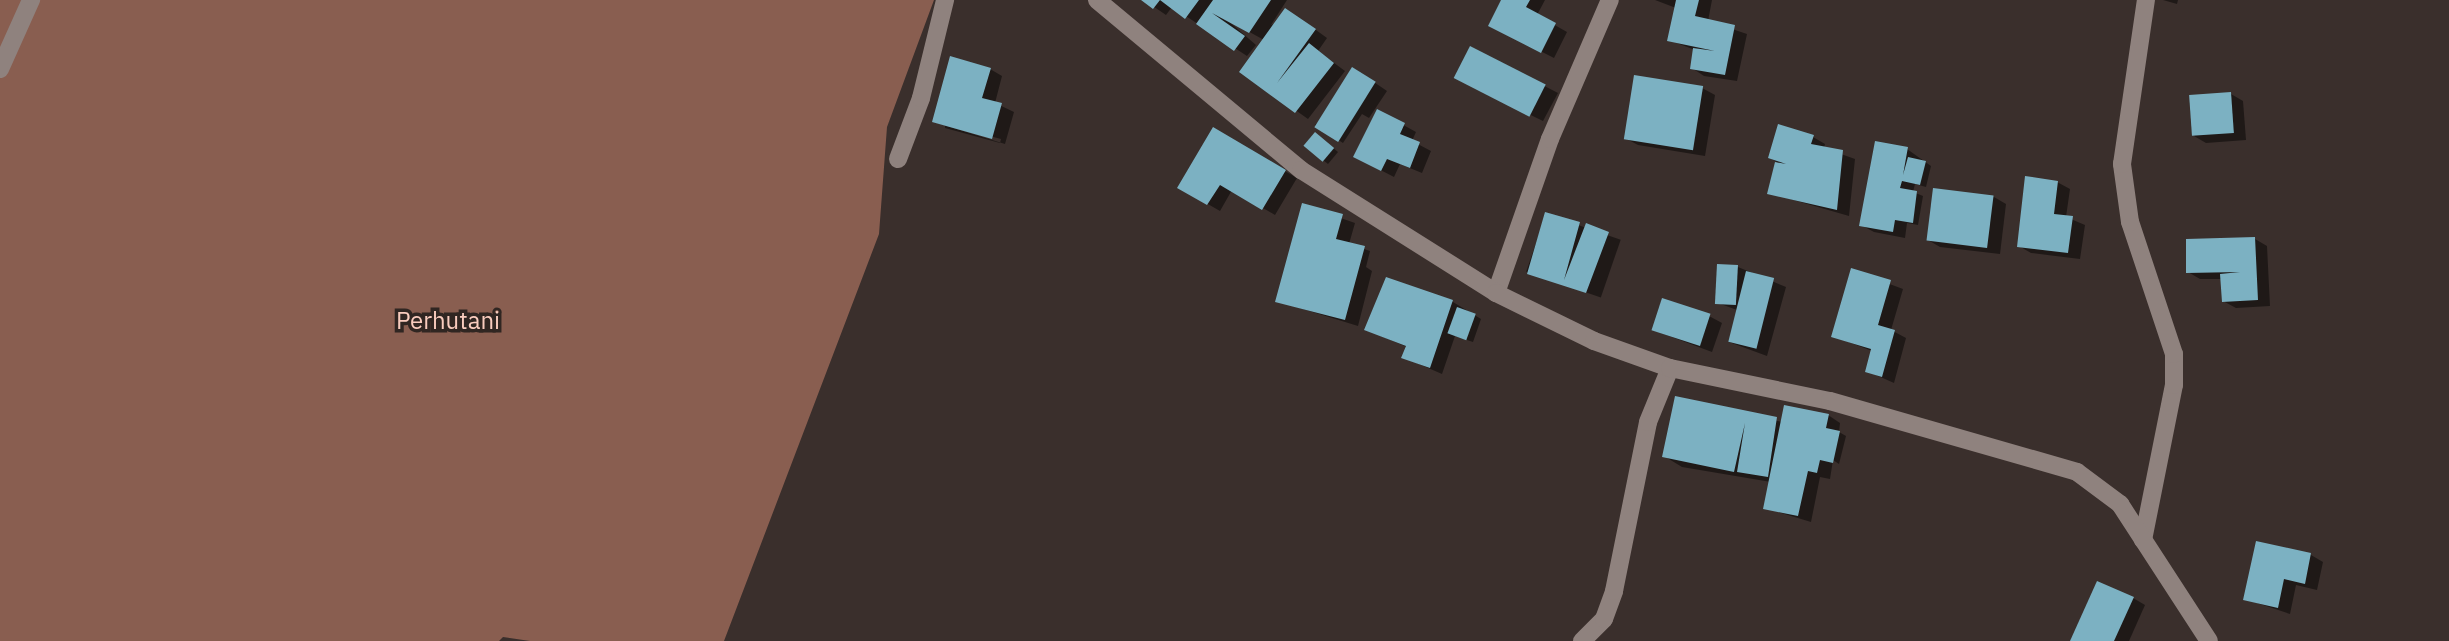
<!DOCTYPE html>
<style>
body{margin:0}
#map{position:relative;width:2449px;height:641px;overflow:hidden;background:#3a2f2c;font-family:"IBM Plex Sans",sans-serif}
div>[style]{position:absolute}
.forest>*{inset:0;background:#895e50}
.shadow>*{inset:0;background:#0007;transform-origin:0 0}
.building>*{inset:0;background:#7cb1c2;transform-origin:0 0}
.minor>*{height:18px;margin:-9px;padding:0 9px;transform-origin:9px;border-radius:9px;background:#8f827e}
.tertiary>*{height:18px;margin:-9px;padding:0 9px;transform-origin:9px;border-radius:9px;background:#8f827e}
span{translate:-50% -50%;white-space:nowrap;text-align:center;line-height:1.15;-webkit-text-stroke:7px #302622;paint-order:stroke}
.park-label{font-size:24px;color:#f9ccbe}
</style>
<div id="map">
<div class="forest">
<div style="clip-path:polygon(0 0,934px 0,887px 127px,879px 234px,724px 641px,530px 641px,503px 637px,499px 641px,0 641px)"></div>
</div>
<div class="shadow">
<div style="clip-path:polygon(1144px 0,1287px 0,1271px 25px,1298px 17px,1327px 38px,1318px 51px,1345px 71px,1308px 119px,1242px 72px,1264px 40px,1226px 19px,1256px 45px,1247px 56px,1172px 7px,1166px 15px)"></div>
<div style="clip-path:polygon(1503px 0,1545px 0,1537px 15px,1567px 32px,1554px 58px,1503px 32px)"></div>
<div style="clip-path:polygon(1655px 0,1712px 0,1708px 21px,1747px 34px,1737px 81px,1704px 76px,1692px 68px,1695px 50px,1669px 40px,1676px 8px)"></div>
<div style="clip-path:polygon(2163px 0,2178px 0,2177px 4px)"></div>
<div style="clip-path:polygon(1471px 48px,1558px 93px,1543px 121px,1468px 84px)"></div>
<div style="clip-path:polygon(evenodd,990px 69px,1002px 76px,995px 103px,1014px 112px,1005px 144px,934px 122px,990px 69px,945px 124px,1001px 139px,1000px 143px,945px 128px,945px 124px)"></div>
<div style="clip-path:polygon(1365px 76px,1387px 91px,1369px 118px,1362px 114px,1343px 143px,1315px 125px)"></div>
<div style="clip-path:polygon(1702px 88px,1715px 95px,1705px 156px,1638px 145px,1625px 138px)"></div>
<div style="clip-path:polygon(2231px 94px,2243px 101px,2246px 140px,2206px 143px,2194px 136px)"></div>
<div style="clip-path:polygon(1378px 111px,1416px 132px,1412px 141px,1431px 151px,1422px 173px,1400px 164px,1394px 177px,1367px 163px)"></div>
<div style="clip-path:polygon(1213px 130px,1297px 178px,1275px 215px,1232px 190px,1220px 211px,1180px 188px)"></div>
<div style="clip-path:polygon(1813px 137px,1825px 144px,1824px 148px,1855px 159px,1849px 216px,1769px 193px,1777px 162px,1770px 158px)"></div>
<div style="clip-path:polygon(1321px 138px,1338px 152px,1328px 164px,1305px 146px)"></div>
<div style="clip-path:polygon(1907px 149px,1931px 166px,1926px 187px,1915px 184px,1913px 192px,1923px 196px,1918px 225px,1907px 223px,1905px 238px,1874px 232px,1861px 225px)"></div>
<div style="clip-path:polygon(2057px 182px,2070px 189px,2066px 217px,2085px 225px,2080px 259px,2031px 253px,2019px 246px)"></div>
<div style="clip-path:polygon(1994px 197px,2006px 204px,2000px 254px,1940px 247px,1928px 240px)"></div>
<div style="clip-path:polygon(1303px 205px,1355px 223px,1349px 244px,1370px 251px,1366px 267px,1372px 271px,1358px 326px,1277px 301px)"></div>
<div style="left:1546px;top:214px;width:79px;height:61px;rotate:19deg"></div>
<div style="clip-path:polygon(2255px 239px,2267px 246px,2270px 306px,2236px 308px,2223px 301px,2222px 279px,2200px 279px,2188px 272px)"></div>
<div style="clip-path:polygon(1738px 267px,1786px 287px,1767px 356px,1729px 342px,1737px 310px,1718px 303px)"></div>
<div style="clip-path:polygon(1852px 270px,1903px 289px,1891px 330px,1906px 338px,1894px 383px,1867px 371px,1872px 351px,1833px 336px)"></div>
<div style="clip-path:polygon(1387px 279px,1453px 302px,1481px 319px,1473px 342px,1455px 336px,1442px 374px,1403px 357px,1407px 347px,1367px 330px)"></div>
<div style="clip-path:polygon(1709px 316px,1722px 323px,1712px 352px,1653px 330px)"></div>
<div style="clip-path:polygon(1676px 398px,1782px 422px,1828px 415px,1840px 423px,1839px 432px,1846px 436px,1839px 464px,1833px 460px,1830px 479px,1820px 477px,1811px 522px,1765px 508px,1771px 482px,1682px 467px,1664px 456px)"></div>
<div style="clip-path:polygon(2257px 543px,2311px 555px,2323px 562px,2317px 590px,2296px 585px,2290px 614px,2245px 599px)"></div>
<div style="clip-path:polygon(2133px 598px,2145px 605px,2129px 641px,2072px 641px)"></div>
</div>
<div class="building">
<div style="clip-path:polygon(1141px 0,1199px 0,1185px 19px,1160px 0,1153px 9px)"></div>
<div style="clip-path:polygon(1213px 0,1271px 0,1249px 33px,1212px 13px,1245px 36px,1234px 51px,1196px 24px)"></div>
<div style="clip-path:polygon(1501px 0,1530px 0,1526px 7px,1556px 23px,1541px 53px,1488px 26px)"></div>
<div style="clip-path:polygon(1676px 0,1699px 0,1695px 16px,1735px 25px,1725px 75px,1690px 69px,1693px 48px,1715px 51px,1667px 41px)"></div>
<div style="clip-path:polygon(1285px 8px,1316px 29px,1277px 83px,1309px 43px,1334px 63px,1295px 113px,1239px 72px)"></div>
<div style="left:1470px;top:46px;width:85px;height:36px;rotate:27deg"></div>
<div style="clip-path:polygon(950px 56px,991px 68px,982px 98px,1002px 103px,992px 139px,932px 122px)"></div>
<div style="left:1352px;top:67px;width:28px;height:71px;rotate:32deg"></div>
<div style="left:1634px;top:75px;width:70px;height:65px;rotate:9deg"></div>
<div style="left:2231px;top:92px;width:41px;height:42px;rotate:86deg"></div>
<div style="clip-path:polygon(1377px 109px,1405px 123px,1400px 134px,1420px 142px,1410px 168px,1387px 159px,1381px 171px,1353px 157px)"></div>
<div style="clip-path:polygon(1778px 124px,1814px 135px,1811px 144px,1843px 150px,1837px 210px,1767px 194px,1775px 162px,1786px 164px,1768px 158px)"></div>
<div style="clip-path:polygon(1213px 127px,1286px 170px,1262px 210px,1220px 185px,1207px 205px,1177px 188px)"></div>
<div style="left:1315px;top:132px;width:25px;height:18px;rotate:40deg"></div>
<div style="clip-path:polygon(1875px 141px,1908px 147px,1903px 175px,1908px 157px,1926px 161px,1920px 185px,1902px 181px,1900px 188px,1917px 191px,1913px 223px,1895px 220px,1893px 232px,1859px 226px)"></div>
<div style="clip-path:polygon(2025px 176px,2058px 181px,2054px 214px,2073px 216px,2068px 253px,2017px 247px)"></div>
<div style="left:1933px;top:188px;width:61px;height:53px;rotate:7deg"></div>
<div style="clip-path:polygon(1302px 203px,1343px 214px,1336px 239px,1365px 246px,1345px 320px,1275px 302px)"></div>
<div style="clip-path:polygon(1545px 212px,1580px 222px,1564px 280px,1586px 223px,1609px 232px,1586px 293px,1527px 274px)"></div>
<div style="clip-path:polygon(2255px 237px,2258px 300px,2222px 302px,2220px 274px,2240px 272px,2186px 273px,2186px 239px)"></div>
<div style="left:1717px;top:264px;width:21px;height:40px;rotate:3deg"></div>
<div style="clip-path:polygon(1851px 268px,1891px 280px,1878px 325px,1895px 330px,1882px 377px,1865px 372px,1871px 349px,1831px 337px)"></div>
<div style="left:1746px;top:271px;width:29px;height:73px;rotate:14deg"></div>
<div style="clip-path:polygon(1386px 277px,1453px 300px,1430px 368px,1401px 358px,1406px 346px,1364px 330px)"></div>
<div style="left:1662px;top:298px;width:51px;height:34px;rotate:18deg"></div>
<div style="left:1457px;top:307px;width:20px;height:28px;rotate:20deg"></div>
<div style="clip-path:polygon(1675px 396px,1777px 417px,1768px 477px,1737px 472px,1745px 423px,1734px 472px,1662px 457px)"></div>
<div style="clip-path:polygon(1784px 405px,1829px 414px,1826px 428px,1840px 431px,1833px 463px,1820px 460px,1817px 473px,1808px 471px,1798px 516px,1763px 509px)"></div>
<div style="clip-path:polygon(2256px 541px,2311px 553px,2305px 584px,2284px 579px,2278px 608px,2243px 600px)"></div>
<div style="clip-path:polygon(2097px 581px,2134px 597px,2114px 641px,2070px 641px)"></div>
</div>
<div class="minor">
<div style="left:898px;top:159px;width:65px;rotate:-69.3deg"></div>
<div style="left:921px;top:98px;width:101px;rotate:-76.2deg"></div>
<div style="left:1496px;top:293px;width:163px;rotate:-70.7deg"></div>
<div style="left:1550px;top:139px;width:151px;rotate:-66.7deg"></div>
<div style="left:2143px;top:540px;width:158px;rotate:-78.7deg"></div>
<div style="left:2174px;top:385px;width:31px;rotate:-90deg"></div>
<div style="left:2174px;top:354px;width:139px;rotate:-108.4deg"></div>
<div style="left:2130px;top:222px;width:59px;rotate:-97.9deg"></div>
<div style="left:2122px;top:164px;width:166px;rotate:-81.7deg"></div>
<div style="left:1582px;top:641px;width:31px;rotate:-45deg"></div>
<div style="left:1604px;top:619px;width:30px;rotate:-70deg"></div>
<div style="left:1614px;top:591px;width:172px;rotate:-78.6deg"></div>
<div style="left:1648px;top:422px;width:58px;rotate:-67.8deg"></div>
</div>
<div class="tertiary">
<div style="left:1097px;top:0;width:266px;rotate:39.8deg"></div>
<div style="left:1301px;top:170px;width:231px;rotate:32.2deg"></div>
<div style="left:1496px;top:293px;width:109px;rotate:26.1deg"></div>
<div style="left:1594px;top:341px;width:81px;rotate:19.6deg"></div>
<div style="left:1670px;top:368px;width:163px;rotate:11.7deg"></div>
<div style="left:1830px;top:401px;width:257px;rotate:16deg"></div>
<div style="left:2077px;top:472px;width:54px;rotate:36.7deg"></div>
<div style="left:2120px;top:504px;width:163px;rotate:57deg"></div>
<div style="left:0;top:69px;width:76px;rotate:-65.8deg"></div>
</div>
<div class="park-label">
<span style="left:448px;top:321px">Perhutani</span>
</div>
</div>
